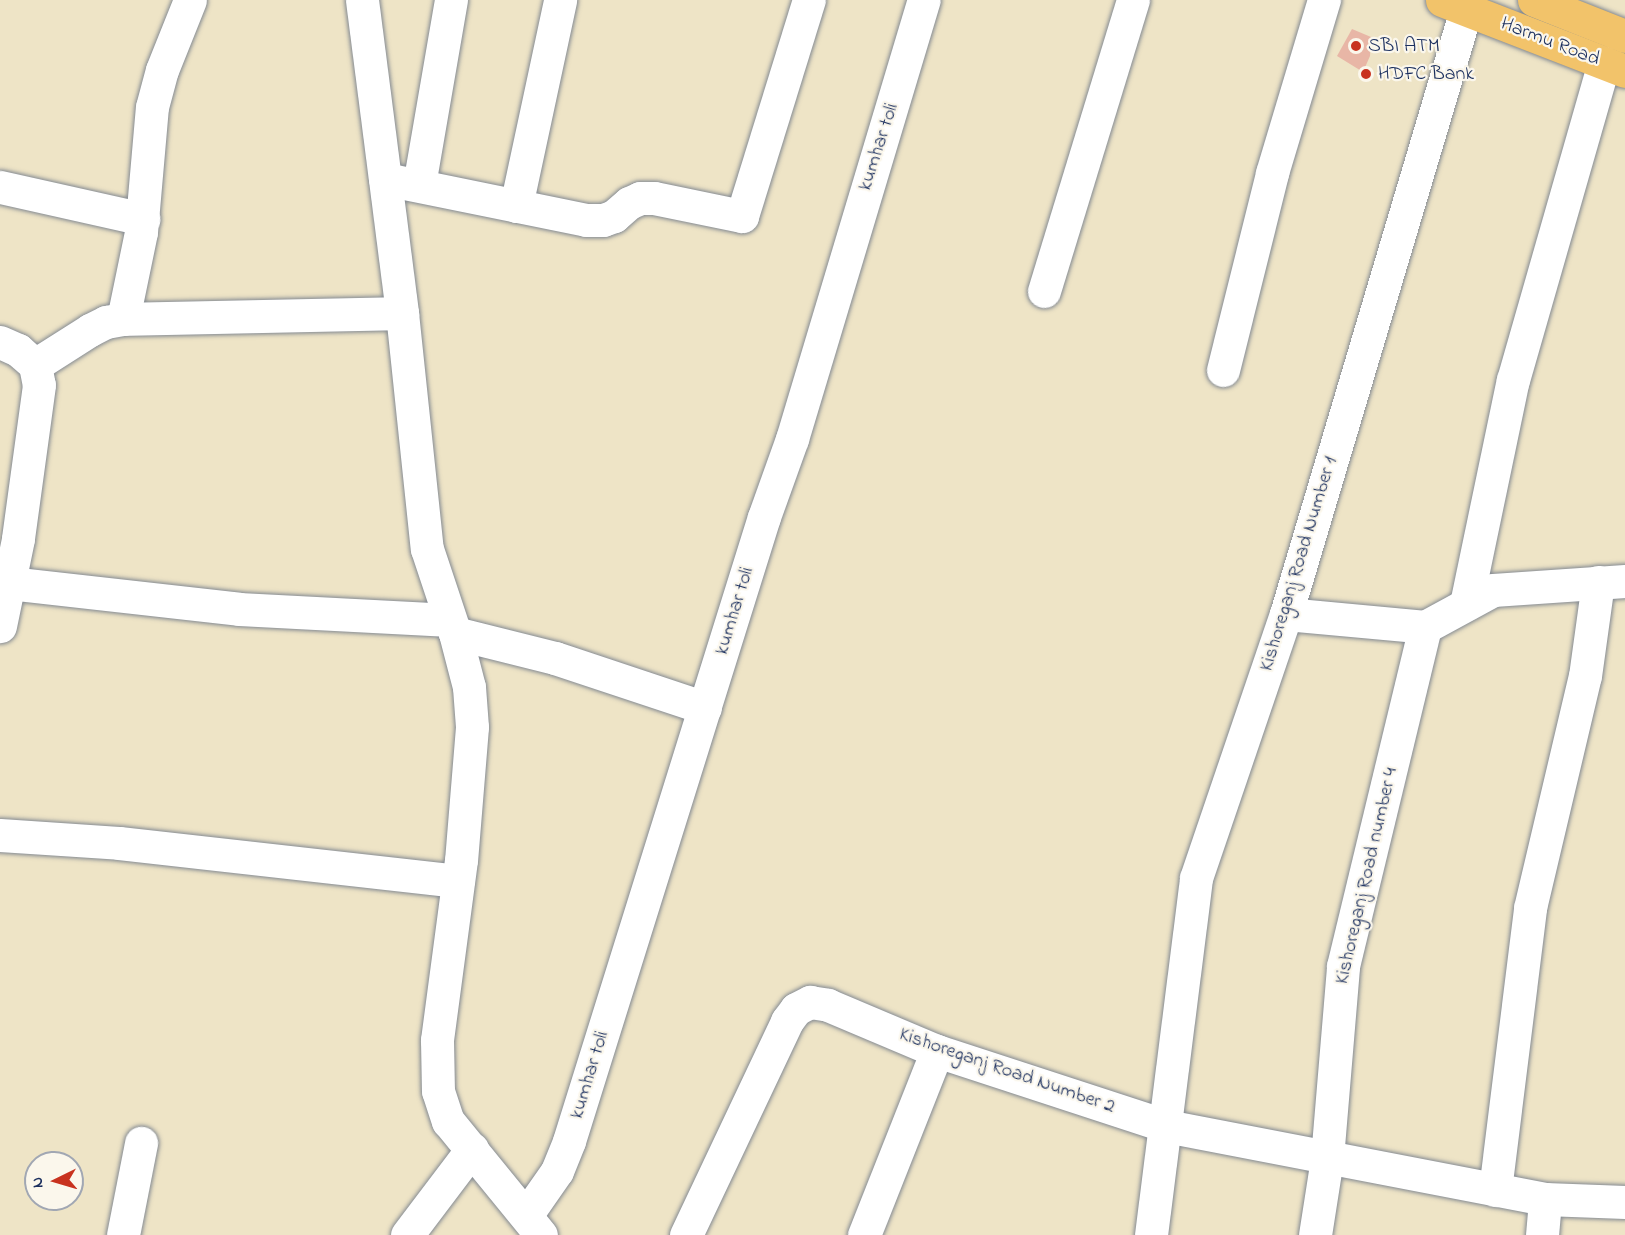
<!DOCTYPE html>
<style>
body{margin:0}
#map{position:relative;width:1625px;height:1235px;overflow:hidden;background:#eee4c6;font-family:"Indie Flower",sans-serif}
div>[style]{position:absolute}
.building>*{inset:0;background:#e8b6a6}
.roads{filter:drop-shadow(0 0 2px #848a92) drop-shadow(0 0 2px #848a92)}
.minor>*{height:33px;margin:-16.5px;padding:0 16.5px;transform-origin:16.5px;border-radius:16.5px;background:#fff}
.major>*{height:33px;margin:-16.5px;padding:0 16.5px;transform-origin:16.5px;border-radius:16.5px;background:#f2c36a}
.dots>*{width:16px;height:16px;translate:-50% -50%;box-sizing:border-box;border:3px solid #fbf7ec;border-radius:50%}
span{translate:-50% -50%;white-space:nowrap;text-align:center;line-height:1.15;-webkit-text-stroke:4.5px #fbf7ec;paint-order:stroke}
.street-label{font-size:20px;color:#1b2f5e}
.poi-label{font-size:20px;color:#1b2f5e}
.left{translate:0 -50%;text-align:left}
.north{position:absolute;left:24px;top:1151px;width:60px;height:60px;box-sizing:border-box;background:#fbf7ec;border:2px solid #a1a7b3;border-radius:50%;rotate:265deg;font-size:16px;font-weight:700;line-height:24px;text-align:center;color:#1b2f5e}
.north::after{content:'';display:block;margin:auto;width:21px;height:27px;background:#c8321e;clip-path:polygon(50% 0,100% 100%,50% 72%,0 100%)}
</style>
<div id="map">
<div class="building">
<div style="clip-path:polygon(1352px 29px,1371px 37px,1370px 56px,1363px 72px,1337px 56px)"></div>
</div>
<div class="roads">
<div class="minor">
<div style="left:362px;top:0;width:316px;rotate:82.7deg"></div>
<div style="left:402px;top:313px;width:237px;rotate:84deg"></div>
<div style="left:427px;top:549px;width:89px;rotate:71.6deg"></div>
<div style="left:455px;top:633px;width:56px;rotate:75.5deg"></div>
<div style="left:469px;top:687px;width:40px;rotate:85.7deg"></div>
<div style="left:472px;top:727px;width:133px;rotate:94.7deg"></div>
<div style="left:461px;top:860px;width:182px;rotate:97.6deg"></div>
<div style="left:437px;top:1040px;width:51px;rotate:88.9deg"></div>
<div style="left:438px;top:1091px;width:32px;rotate:72deg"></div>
<div style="left:448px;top:1121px;width:147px;rotate:50.8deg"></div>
<div style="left:385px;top:179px;width:205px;rotate:11.5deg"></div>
<div style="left:586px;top:220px;width:17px"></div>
<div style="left:603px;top:220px;width:12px;rotate:-20deg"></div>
<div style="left:614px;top:216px;width:20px;rotate:-41deg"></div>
<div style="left:629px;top:203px;width:12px;rotate:-24deg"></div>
<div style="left:640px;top:198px;width:14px"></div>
<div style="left:654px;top:198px;width:90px;rotate:11.6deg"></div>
<div style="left:742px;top:216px;width:226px;rotate:-72.8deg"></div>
<div style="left:419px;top:185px;width:188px;rotate:-80.2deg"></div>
<div style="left:0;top:187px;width:147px;rotate:12.6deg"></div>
<div style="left:516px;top:206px;width:211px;rotate:-77.9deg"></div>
<div style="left:1044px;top:291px;width:304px;rotate:-73deg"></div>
<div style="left:123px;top:319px;width:89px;rotate:-78.3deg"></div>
<div style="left:141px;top:232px;width:125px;rotate:-85deg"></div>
<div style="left:152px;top:107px;width:38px;rotate:-75deg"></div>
<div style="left:162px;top:70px;width:75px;rotate:-68.2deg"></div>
<div style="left:0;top:342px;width:20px;rotate:24deg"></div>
<div style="left:18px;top:350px;width:23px;rotate:41deg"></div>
<div style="left:35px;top:365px;width:20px;rotate:79deg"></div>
<div style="left:39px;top:385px;width:155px;rotate:97.8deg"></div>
<div style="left:18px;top:539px;width:89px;rotate:101.7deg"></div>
<div style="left:35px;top:365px;width:65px;rotate:-32.5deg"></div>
<div style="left:90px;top:330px;width:18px;rotate:-27deg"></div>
<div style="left:106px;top:322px;width:17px;rotate:-10deg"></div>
<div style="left:123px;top:319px;width:279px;rotate:-1.2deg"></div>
<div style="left:1223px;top:370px;width:203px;rotate:-76deg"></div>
<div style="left:1272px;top:173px;width:181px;rotate:-73.3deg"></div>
<div style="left:9px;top:583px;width:231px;rotate:6.4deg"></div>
<div style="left:239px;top:609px;width:211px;rotate:3deg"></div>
<div style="left:1466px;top:604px;width:229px;rotate:-78.2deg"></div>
<div style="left:1513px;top:380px;width:330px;rotate:-74deg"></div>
<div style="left:1286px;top:614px;width:140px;rotate:5.3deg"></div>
<div style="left:1425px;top:627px;width:77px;rotate:-28.6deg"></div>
<div style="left:1493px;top:590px;width:132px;rotate:-3.9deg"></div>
<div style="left:455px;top:633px;width:103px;rotate:14deg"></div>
<div style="left:555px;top:658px;width:158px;rotate:18.4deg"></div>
<div style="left:0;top:835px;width:119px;rotate:3.8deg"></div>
<div style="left:119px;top:843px;width:341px;rotate:6.4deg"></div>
<div style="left:1495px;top:1190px;width:284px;rotate:-82.9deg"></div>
<div style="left:1530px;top:908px;width:238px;rotate:-76.7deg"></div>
<div style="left:1585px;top:676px;width:95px;rotate:-82.1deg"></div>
<div style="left:527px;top:1214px;width:52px;rotate:-55.1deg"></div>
<div style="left:557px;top:1171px;width:32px;rotate:-68deg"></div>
<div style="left:569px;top:1141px;width:654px;rotate:-72.65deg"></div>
<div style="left:764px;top:517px;width:83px;rotate:-70.3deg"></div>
<div style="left:792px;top:439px;width:458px;rotate:-73.3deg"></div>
<div style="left:123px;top:1235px;width:94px;rotate:-78.9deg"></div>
<div style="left:407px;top:1235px;width:108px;rotate:-52.9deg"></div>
<div style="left:686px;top:1235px;width:237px;rotate:-64.7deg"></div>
<div style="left:787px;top:1021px;width:15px;rotate:-53deg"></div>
<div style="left:796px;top:1009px;width:16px;rotate:-27deg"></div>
<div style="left:810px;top:1002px;width:18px;rotate:9deg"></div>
<div style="left:828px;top:1005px;width:118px;rotate:22.9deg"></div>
<div style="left:937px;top:1051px;width:241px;rotate:18.1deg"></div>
<div style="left:1166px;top:1126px;width:386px;rotate:10.9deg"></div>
<div style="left:1545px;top:1199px;width:80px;rotate:2.1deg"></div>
<div style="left:864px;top:1235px;width:198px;rotate:-68.4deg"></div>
<div style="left:1151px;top:1235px;width:360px;rotate:-82.8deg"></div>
<div style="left:1196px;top:878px;width:279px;rotate:-71.2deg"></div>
<div style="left:1286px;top:614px;width:630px;rotate:-73.41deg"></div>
<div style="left:1315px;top:1235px;width:78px;rotate:-81.1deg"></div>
<div style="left:1327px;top:1158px;width:193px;rotate:-85.2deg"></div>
<div style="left:1343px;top:966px;width:349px;rotate:-76.4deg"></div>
<div style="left:1542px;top:1235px;width:36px;rotate:-85deg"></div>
</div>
<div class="major">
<div style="left:1442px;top:0;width:196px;rotate:21.2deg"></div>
<div style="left:1534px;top:0;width:98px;rotate:21.6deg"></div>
</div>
</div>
<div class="dots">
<div style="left:1356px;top:46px;background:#c8321e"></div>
<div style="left:1366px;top:74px;background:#c8321e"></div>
</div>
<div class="street-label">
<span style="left:1550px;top:42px;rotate:21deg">Harmu Road</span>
<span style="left:879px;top:147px;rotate:-72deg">kumhar toli</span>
<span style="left:1299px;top:564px;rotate:-73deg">Kishoreganj Road Number 1</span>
<span style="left:735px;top:611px;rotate:-73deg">kumhar toli</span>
<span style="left:1367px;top:876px;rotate:-77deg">Kishoreganj Road number 4</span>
<span style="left:1007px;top:1071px;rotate:19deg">Kishoreganj Road Number 2</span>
<span style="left:590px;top:1075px;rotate:-73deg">kumhar toli</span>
</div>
<div class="poi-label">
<span class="left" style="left:1368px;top:46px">SBI ATM</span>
<span class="left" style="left:1378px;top:74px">HDFC Bank</span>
</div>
<div class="north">N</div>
</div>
